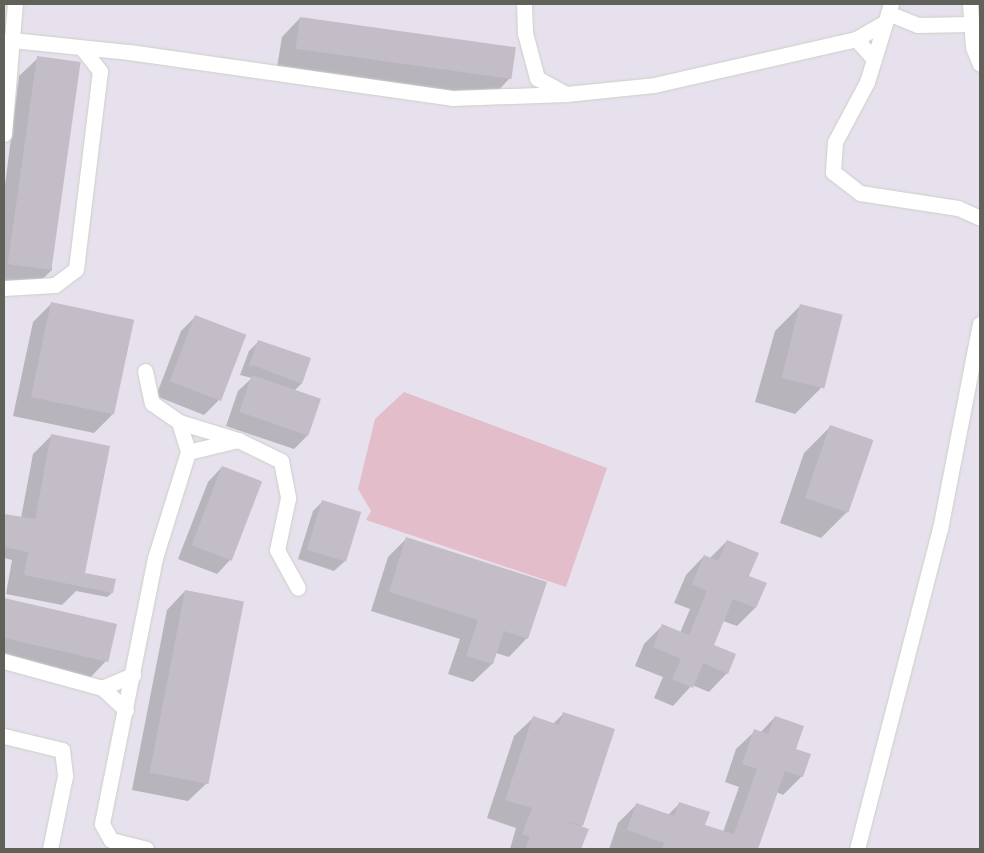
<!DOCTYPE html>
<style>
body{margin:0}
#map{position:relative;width:984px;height:853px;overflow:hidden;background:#e6e1ec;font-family:"Sofia Sans Condensed",sans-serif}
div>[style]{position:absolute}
.green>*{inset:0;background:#e4bdca}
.shadow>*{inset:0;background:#0003}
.building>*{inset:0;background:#c2bdc7;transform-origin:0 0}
.roads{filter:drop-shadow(0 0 1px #cccfc8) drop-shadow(0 0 1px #cccfc8)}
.street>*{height:15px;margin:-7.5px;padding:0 7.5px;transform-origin:7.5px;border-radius:7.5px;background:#fff}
span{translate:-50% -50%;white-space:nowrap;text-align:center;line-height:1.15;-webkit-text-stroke:5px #fff;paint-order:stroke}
.frame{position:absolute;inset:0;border:5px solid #60625a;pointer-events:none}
</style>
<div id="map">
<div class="green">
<div style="clip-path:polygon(404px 392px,607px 468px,566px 587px,366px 520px,371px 511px,358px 489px,375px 419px)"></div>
</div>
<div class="shadow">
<div style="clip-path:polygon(300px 18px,510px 78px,492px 97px,277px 67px,282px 37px)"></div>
<div style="clip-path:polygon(38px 58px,52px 270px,33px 288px,4px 284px,4px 193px,19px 76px)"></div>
<div style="clip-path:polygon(52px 303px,112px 415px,94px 433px,13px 416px,33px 322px)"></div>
<div style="clip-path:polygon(801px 305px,821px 388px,795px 414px,755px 402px,775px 331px)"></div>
<div style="clip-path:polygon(195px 317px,244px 336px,218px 401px,204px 415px,156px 396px,181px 331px)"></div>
<div style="clip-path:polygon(258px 342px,309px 359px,301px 384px,294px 391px,308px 435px,294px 449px,226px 426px,238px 391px,252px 378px,240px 375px,249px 351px)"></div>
<div style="clip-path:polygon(830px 427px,847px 512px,821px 538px,780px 523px,804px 453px)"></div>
<div style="clip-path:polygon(52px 435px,82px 577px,112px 593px,107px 597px,76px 591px,62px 605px,6px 594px,12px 560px,4px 558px,4px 515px,21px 518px,33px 454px)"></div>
<div style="clip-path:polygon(222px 467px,231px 559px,217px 574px,178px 559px,208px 482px)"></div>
<div style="clip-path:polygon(323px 501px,359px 513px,344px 562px,334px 571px,298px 559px,313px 511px)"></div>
<div style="clip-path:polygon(406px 539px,527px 638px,509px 657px,496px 653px,492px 664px,473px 682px,448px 674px,460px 639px,371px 611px,388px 557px)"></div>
<div style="clip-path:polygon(727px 541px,747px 577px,765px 584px,755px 608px,737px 626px,723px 621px,712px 646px,727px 673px,709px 692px,692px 685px,673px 706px,654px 698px,663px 677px,635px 666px,644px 644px,662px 626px,680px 633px,690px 609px,674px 603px,686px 575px,704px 556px,710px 558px)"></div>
<div style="clip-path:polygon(185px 591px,207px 783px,188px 801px,132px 790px,167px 610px)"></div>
<div style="clip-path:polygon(4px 599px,115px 626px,106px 661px,88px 680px,4px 659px)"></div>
<div style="clip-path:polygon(563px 714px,582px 825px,579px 827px,587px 830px,580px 849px,510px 849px,516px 828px,487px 818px,514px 736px,533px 718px,553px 724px)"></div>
<div style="clip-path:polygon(775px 717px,794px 749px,802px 776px,783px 795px,776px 792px,757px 849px,609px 849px,618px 823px,637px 804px,668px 815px,680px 803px,704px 825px,723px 832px,739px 787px,725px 782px,736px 749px,755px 731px,760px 733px)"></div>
</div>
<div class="building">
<div style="left:300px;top:17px;width:218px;height:32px;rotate:8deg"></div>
<div style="left:37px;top:56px;width:44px;height:210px;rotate:8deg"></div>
<div style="left:51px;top:302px;width:85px;height:97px;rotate:12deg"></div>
<div style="left:800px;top:304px;width:44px;height:76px;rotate:14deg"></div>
<div style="left:195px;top:315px;width:55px;height:71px;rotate:21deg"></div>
<div style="clip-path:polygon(258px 340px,311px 358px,302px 384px,253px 365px,249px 367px)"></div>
<div style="left:252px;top:375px;width:73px;height:39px;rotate:19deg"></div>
<div style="left:830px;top:425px;width:46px;height:77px;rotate:19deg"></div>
<div style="clip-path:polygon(51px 434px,110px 446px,85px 573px,116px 579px,113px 593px,24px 575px,28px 552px,4px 547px,4px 514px,35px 519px)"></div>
<div style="left:222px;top:466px;width:43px;height:85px;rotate:21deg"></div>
<div style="left:322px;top:500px;width:41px;height:52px;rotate:17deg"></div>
<div style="clip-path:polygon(406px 537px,547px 582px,528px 639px,504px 631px,493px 664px,466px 656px,478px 620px,389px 592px)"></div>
<div style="clip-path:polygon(727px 540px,759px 553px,749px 576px,767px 583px,756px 608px,733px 599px,714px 645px,736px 654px,728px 674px,703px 663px,693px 688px,672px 679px,681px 659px,653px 647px,662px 624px,689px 635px,707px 591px,692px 584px,704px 555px,718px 561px)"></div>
<div style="left:185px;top:590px;width:60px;height:186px;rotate:11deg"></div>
<div style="left:4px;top:598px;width:116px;height:39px;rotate:13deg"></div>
<div style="clip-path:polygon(563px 712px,615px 729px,583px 826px,554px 817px,589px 829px,581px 849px,525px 849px,530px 837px,522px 834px,532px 808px,505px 800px,533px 716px,559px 725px)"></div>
<div style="clip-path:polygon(775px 716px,804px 726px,796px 749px,811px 754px,803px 777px,785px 771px,758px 849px,662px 849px,664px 843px,627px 830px,636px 803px,674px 816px,679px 802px,710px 812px,705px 825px,734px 834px,757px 769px,742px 764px,754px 729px,768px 734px)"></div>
</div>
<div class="roads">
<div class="street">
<div style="left:524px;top:4px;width:29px;rotate:88deg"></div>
<div style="left:525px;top:33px;width:47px;rotate:75.1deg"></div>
<div style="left:537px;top:78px;width:33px;rotate:29deg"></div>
<div style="left:566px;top:94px;width:88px;rotate:-5.8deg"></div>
<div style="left:654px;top:85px;width:207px;rotate:-12.8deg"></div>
<div style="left:891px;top:4px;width:82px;rotate:107.1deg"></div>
<div style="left:867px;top:82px;width:68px;rotate:118.1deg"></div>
<div style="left:835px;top:142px;width:30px;rotate:94deg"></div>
<div style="left:833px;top:172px;width:34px;rotate:38deg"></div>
<div style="left:860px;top:193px;width:99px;rotate:8.7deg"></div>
<div style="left:958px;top:208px;width:24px;rotate:24deg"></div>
<div style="left:970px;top:4px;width:43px;rotate:86deg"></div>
<div style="left:973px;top:47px;width:18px;rotate:68deg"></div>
<div style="left:888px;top:13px;width:32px;rotate:22deg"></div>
<div style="left:918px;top:25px;width:53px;rotate:-1.1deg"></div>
<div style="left:4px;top:42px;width:8px;rotate:-14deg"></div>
<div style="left:12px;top:40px;width:118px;rotate:5.9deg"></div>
<div style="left:129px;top:52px;width:326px;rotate:8.1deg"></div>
<div style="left:452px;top:98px;width:114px;rotate:-2deg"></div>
<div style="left:874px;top:59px;width:27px;rotate:-132deg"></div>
<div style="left:856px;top:39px;width:32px;rotate:-30deg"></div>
<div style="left:4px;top:134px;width:130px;rotate:-85.2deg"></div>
<div style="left:4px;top:288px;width:51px;rotate:-3.4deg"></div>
<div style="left:55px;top:285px;width:26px;rotate:-37deg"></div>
<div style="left:76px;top:269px;width:199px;rotate:-83.1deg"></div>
<div style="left:100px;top:71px;width:29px;rotate:-128deg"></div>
<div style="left:145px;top:371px;width:33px;rotate:78deg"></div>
<div style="left:152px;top:403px;width:33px;rotate:35deg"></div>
<div style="left:179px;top:422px;width:31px;rotate:73deg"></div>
<div style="left:188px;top:452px;width:111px;rotate:107.3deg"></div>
<div style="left:155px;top:558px;width:271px;rotate:101.3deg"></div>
<div style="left:102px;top:824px;width:18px;rotate:61deg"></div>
<div style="left:111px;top:840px;width:36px;rotate:14deg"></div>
<div style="left:179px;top:422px;width:62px;rotate:17deg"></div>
<div style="left:238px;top:440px;width:51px;rotate:166.5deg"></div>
<div style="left:238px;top:440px;width:48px;rotate:26deg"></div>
<div style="left:281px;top:461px;width:38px;rotate:79deg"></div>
<div style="left:288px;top:498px;width:53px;rotate:101.9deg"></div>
<div style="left:277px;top:550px;width:43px;rotate:61.1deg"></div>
<div style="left:4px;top:661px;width:102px;rotate:15.4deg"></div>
<div style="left:126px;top:710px;width:33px;rotate:-137deg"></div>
<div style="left:102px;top:688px;width:34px;rotate:-23deg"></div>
<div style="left:4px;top:736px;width:60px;rotate:13.6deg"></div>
<div style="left:62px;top:750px;width:26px;rotate:83deg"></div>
<div style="left:65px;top:776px;width:75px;rotate:101.6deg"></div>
<div style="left:857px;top:849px;width:331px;rotate:-75.5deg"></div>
<div style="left:940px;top:529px;width:209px;rotate:-79deg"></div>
</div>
</div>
<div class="frame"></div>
</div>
